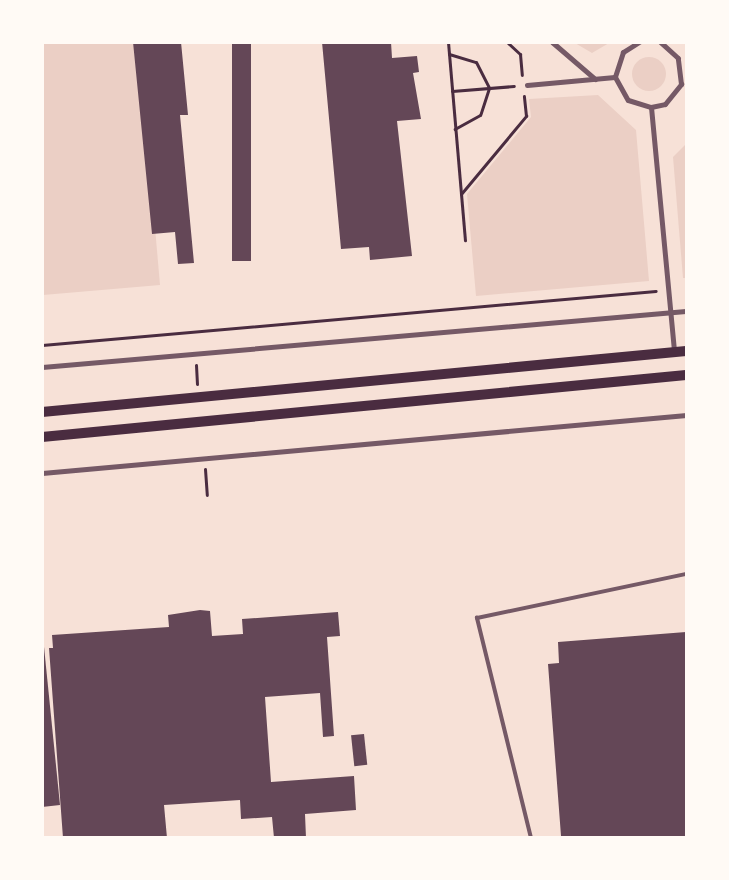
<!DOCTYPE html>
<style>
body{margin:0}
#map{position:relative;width:729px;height:880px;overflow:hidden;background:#f7e1d7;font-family:Poppins,sans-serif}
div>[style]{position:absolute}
.green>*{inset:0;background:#ebcfc5}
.round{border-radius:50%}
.building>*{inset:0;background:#644757;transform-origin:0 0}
.path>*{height:3px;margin:-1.5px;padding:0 1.5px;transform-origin:1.5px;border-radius:1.5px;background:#4a2c40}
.service>*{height:4px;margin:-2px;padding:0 2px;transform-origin:2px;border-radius:2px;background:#755966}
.minor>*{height:5px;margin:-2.5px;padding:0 2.5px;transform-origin:2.5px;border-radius:2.5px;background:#755966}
.secondary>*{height:10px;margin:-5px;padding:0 5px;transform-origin:5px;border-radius:5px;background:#4a2c40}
span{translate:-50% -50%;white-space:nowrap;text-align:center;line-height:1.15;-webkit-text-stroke:4px #fffaf5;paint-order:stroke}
.frame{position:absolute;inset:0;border:44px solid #fffaf5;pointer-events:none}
</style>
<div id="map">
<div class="green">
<div style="clip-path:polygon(43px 43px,139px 43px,160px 285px,43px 295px)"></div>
<div style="clip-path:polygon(575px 43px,609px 43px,592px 53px)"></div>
<div class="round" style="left:632px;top:57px;width:34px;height:34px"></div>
<div style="clip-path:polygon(598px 95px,636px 130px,649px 281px,476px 296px,467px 194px,531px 117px,529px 99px)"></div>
<div style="clip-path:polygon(686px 144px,686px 278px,683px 278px,673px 157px)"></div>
</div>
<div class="building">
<div style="clip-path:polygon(133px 42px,181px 42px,188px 115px,180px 115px,194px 263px,178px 264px,175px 232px,152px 234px)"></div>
<div style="left:232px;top:42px;width:19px;height:219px"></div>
<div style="clip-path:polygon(322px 42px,391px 42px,392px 58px,417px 56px,419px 72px,413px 73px,421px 119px,397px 121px,412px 256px,370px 260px,369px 247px,341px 249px)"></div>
<div style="clip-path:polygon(200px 610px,210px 611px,212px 636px,243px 634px,242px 619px,338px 612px,340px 636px,327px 637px,334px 736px,323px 737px,320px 693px,265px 697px,271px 782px,354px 776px,356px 810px,305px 814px,306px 838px,274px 838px,272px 817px,241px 819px,240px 800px,164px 805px,167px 838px,63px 838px,49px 648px,53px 648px,52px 635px,169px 627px,168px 615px)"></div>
<div style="clip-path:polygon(42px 627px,60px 805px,42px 807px)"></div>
<div style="clip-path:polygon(686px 632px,686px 838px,561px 836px,548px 664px,559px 663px,558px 642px)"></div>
<div style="left:364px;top:734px;width:31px;height:13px;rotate:84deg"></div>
</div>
<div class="path">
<div style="left:448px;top:42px;width:199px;rotate:85.1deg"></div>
<div style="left:507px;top:42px;width:18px;rotate:43deg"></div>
<div style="left:520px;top:54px;width:21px;rotate:85deg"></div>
<div style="left:449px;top:54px;width:28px;rotate:17deg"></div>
<div style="left:476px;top:62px;width:29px;rotate:63deg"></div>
<div style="left:489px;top:88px;width:28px;rotate:108deg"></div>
<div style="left:480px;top:115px;width:29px;rotate:151deg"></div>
<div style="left:452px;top:91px;width:62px;rotate:-4.6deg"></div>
<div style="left:461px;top:194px;width:102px;rotate:-50.2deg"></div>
<div style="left:526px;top:116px;width:20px;rotate:-96deg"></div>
<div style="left:42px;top:345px;width:616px;rotate:-5.03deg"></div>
<div style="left:196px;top:365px;width:19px;rotate:87deg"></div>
<div style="left:205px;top:469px;width:26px;rotate:86deg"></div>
</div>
<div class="service">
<div style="left:531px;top:838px;width:227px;rotate:-103.8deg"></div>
<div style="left:477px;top:618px;width:214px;rotate:-11.9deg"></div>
</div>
<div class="minor">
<div style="left:552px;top:42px;width:57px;rotate:40.7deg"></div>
<div style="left:639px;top:42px;width:19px;rotate:148deg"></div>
<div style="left:623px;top:52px;width:26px;rotate:108deg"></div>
<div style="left:615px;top:77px;width:26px;rotate:61deg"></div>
<div style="left:628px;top:100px;width:24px;rotate:17deg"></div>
<div style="left:651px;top:107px;width:14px;rotate:-12deg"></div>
<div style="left:665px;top:104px;width:26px;rotate:-51deg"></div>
<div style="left:681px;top:84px;width:26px;rotate:-97deg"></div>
<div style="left:678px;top:58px;width:24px;rotate:-138deg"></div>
<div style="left:527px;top:85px;width:88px;rotate:-5.2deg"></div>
<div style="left:651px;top:107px;width:246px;rotate:84.6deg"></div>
<div style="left:42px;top:367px;width:646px;rotate:-4.97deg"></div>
<div style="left:42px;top:473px;width:647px;rotate:-5.15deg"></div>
</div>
<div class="secondary">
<div style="left:42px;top:412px;width:647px;rotate:-5.41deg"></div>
<div style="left:42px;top:437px;width:647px;rotate:-5.5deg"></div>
</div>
<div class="frame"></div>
</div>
